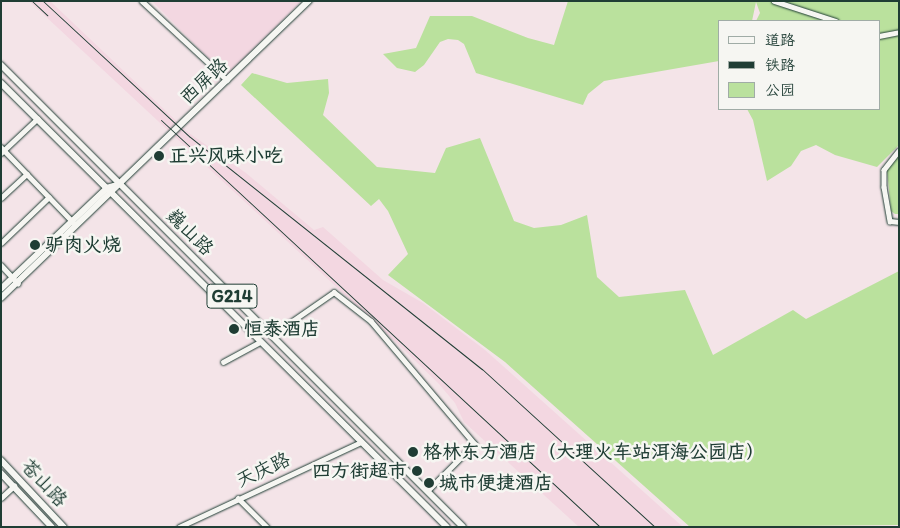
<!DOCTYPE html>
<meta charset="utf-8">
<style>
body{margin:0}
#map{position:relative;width:900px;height:528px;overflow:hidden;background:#f4e4e8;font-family:Itim,"LXGW WenKai TC",sans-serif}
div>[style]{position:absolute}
.built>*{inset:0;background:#f3d7e1}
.green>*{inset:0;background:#bae19d}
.roads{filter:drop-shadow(0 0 1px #1f3d34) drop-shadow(0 0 1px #1f3d34)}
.minor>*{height:4.5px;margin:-2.25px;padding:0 2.25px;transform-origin:2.25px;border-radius:2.25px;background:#f6f6f2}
.major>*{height:5.5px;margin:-2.75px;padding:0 2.75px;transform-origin:2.75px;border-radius:2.75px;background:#f6f6f2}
.highway>*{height:6px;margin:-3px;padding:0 3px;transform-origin:3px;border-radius:3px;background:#f6f6f2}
.rail>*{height:1px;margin:-0.5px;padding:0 0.5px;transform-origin:0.5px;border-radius:0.5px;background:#1f3d34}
.dots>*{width:14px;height:14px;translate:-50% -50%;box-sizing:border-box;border:2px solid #f6f6f2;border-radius:50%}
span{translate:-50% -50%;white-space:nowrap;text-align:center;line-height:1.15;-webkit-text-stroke:5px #f6f6f2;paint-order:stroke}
.shield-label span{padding:1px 4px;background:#f6f6f2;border:1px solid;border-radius:4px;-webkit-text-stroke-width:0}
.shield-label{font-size:18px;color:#1f3d34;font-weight:700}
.street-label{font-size:19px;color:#1f3d34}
.poi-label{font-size:19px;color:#1f3d34;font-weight:700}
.left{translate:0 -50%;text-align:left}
.right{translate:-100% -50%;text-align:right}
.frame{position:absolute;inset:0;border:2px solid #1f3d34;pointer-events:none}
.legend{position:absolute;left:718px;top:20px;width:162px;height:90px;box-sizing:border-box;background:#f6f6f2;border:1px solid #a0aca6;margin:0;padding:6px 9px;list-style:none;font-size:15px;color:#1f3d34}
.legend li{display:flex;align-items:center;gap:10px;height:25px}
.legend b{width:25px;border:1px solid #a0aca6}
</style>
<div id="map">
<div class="built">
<div style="clip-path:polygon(29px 1px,50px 1px,189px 133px,246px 173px,314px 230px,323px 227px,383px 280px,423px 303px,485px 350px,683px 527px,579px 527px,464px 422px,455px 403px,439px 384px,402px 348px)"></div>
<div style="clip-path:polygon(152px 1px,302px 1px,226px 76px)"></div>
</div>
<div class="green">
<div style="clip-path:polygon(568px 1px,899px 1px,899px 145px,877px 167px,835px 155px,816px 145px,801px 151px,791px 166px,767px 181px,753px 120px,747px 109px,879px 109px,879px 21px,756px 21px,760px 13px,756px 2px,752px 21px,719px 21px,719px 61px,604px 81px,588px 94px,583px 105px,476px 73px,464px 44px,458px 40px,448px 39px,440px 42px,424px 65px,415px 72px,397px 68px,383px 54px,416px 48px,430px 16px,472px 16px,528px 38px,554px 45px)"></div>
<div style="clip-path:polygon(252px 73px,287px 83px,328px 79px,329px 93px,323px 115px,377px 167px,435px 173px,446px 148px,480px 138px,514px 221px,534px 228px,561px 225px,587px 215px,597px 277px,619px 297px,685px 290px,713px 355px,793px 310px,806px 319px,899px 271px,899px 525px,690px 527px,505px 362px,388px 275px,408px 254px,388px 211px,379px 199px,371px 206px,241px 85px)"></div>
<div style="clip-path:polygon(899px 154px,899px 214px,895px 214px,891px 211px,887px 170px)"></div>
</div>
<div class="roads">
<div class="minor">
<div style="left:142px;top:1px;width:116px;rotate:42.9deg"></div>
<div style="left:774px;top:1px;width:65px;rotate:17.9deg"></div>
<div style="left:879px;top:36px;width:20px;rotate:-11deg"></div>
<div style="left:1px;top:147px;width:104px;rotate:46.2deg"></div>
<div style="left:899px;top:151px;width:24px;rotate:128deg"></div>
<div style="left:884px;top:170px;width:17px;rotate:90deg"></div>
<div style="left:884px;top:187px;width:35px;rotate:80deg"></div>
<div style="left:890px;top:221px;width:9px;rotate:6deg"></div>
<div style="left:1px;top:153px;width:50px;rotate:-43.4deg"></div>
<div style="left:1px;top:198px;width:35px;rotate:-43deg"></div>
<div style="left:1px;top:243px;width:66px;rotate:-43.8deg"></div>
<div style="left:1px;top:265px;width:25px;rotate:47deg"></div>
<div style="left:272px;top:335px;width:75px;rotate:-34.7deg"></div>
<div style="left:334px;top:292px;width:47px;rotate:38.1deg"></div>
<div style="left:371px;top:321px;width:161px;rotate:49.8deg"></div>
<div style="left:475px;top:444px;width:66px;rotate:135deg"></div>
<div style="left:223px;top:362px;width:42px;rotate:-28.4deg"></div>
<div style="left:1px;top:498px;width:18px;rotate:-43deg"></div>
<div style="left:238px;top:498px;width:41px;rotate:45deg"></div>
<div style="left:179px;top:527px;width:201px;rotate:-25deg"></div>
</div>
<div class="major">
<div style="left:1px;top:289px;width:146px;rotate:-43.6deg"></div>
<div style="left:107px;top:188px;width:14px;rotate:-17deg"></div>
<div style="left:1px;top:298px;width:428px;rotate:-44deg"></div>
<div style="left:1px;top:460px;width:92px;rotate:46.8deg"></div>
<div style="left:1px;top:473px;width:74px;rotate:46.6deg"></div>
</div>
<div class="highway">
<div style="left:1px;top:65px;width:653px;rotate:45deg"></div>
<div style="left:1px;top:83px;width:629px;rotate:44.87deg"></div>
</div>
</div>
<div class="rail">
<div style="left:32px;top:1px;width:21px;rotate:43deg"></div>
<div style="left:43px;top:1px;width:200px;rotate:42.8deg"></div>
<div style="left:190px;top:137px;width:373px;rotate:38.5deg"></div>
<div style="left:482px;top:369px;width:234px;rotate:42.4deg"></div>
<div style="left:161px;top:120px;width:599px;rotate:42.83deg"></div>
</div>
<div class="dots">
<div style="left:159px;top:156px;background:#1f3d34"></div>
<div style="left:35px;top:245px;background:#1f3d34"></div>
<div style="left:234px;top:329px;background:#1f3d34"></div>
<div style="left:413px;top:452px;background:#1f3d34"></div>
<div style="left:417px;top:471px;background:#1f3d34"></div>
<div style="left:429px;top:483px;background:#1f3d34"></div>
</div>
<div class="shield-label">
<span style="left:232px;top:296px">G214</span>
</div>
<div class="street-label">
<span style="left:204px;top:81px;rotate:-43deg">西屏路</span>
<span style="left:190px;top:232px;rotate:45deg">巍山路</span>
<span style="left:263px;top:470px;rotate:-25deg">天庆路</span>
<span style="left:44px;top:483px;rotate:46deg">苍山路</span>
</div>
<div class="poi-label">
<span class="left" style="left:169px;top:156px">正兴风味小吃</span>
<span class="left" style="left:45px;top:245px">驴肉火烧</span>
<span class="left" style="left:244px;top:329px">恒泰酒店</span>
<span class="left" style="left:423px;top:452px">格林东方酒店（大理火车站洱海公园店）</span>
<span class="right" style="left:407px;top:471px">四方街超市</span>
<span class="left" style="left:439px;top:483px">城市便捷酒店</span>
</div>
<div class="frame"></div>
<ul class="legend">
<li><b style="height:6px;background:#f6f6f2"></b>道路</li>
<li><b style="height:6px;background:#1f3d34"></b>铁路</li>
<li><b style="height:14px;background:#bae19d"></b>公园</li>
</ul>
</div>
